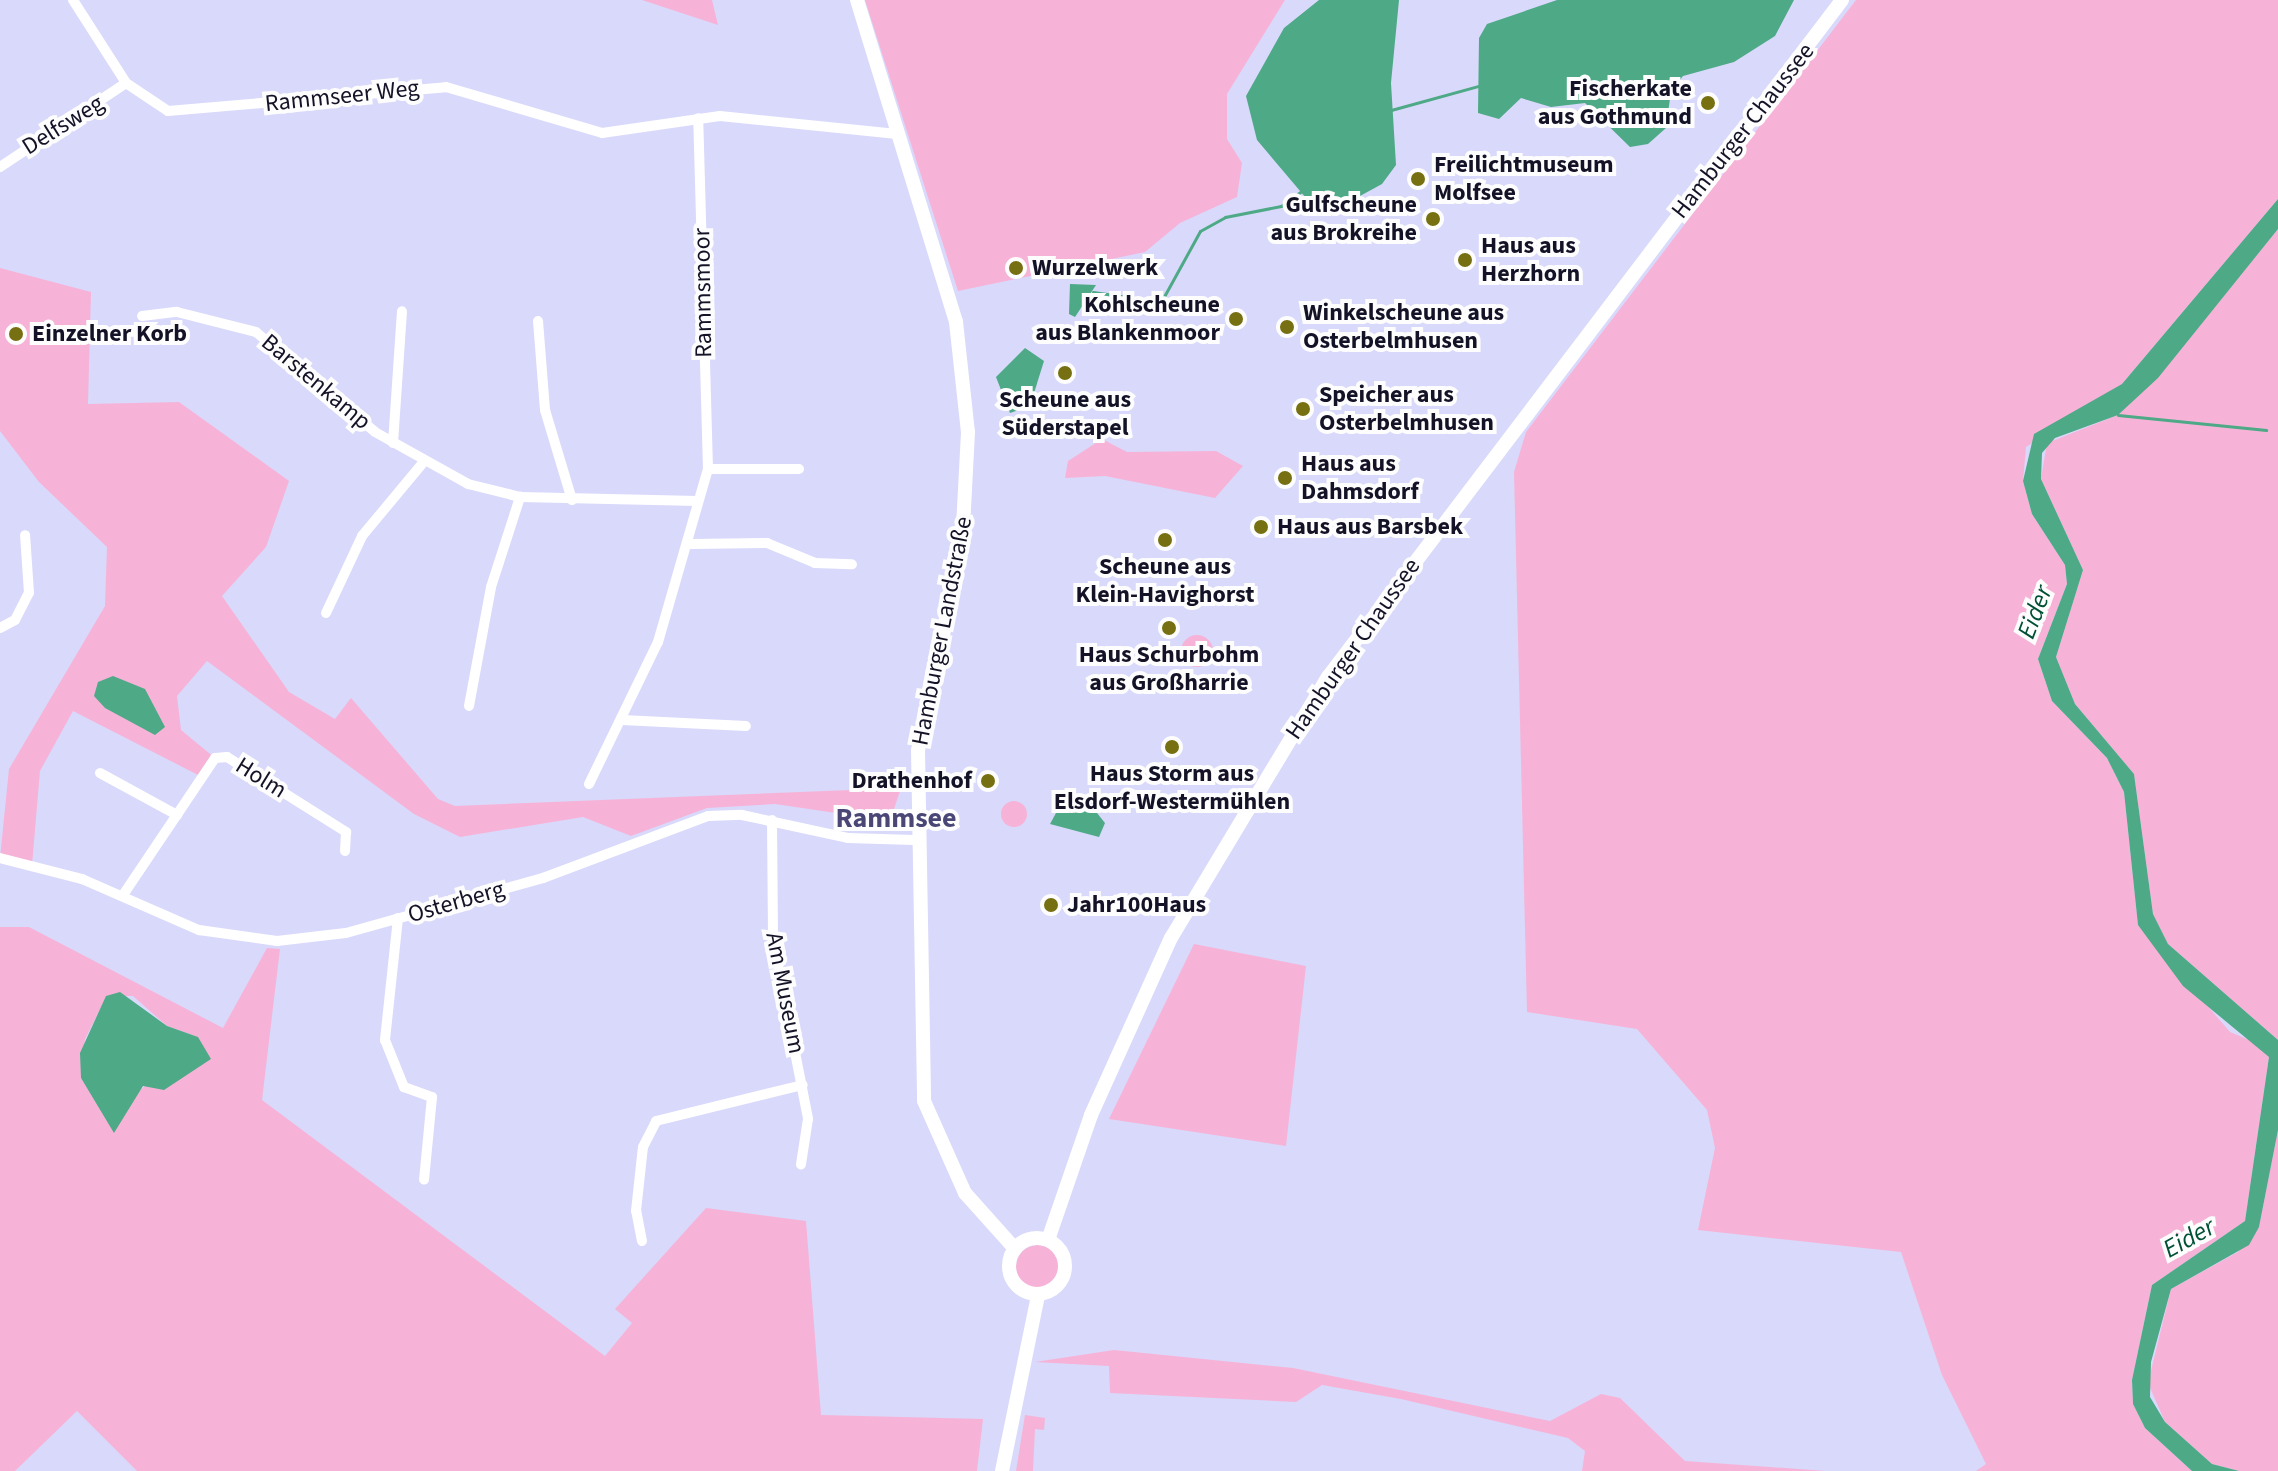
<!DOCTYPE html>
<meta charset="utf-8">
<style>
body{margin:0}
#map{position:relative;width:2278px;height:1471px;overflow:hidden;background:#d9d9fb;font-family:"Source Sans 3",sans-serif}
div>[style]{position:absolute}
.green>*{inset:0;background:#f6b3d7}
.round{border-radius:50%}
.water>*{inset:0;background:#4da986}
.stream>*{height:3px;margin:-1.5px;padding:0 1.5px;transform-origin:1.5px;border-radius:1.5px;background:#4da986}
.minor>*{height:10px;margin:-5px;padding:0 5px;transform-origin:5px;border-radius:5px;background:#fff}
.secondary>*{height:14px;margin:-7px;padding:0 7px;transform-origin:7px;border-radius:7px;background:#fff}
.secondary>.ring{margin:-7px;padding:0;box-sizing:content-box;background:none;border:14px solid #fff;border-radius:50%}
.dots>*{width:22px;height:22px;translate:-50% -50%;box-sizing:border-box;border:4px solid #fdfdfd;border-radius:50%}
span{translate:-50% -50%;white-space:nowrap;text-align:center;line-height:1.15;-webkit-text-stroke:8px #fdfdfd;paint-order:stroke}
.poi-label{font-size:24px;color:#131226;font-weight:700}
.right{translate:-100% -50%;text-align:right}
.left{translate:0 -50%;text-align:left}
.street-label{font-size:24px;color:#131226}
.water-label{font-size:26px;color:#004f37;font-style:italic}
.quarter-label{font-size:28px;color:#4a4776;font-weight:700}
</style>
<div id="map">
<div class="green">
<div style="clip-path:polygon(642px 0,712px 0,718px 25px)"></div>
<div style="clip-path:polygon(865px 0,1285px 0,1227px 94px,1227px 139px,1242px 163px,1237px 197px,1180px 223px,1145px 252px,958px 291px)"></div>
<div style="clip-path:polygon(1856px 0,2278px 0,2278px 199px,2122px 384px,2026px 447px,2023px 481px,2032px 514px,2065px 565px,2067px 584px,2038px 659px,2052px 701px,2107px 758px,2124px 792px,2138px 925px,2230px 1032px,2264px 1046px,2269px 1057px,2245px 1221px,2152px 1285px,2132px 1380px,2133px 1404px,2145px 1428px,2192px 1471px,1976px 1471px,1986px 1464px,1942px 1375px,1901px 1252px,1698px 1230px,1715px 1148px,1707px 1110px,1637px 1029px,1527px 1012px,1514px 472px,1526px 432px)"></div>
<div style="clip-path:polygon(2278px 229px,2278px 1040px,2168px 944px,2153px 914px,2134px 774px,2075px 704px,2056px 657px,2083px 570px,2041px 479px,2047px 443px,2118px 415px,2158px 377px)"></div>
<div style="clip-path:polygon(0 268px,91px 292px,88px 404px,179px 402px,289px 481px,266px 547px,222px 596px,289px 692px,335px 719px,351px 698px,438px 799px,455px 806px,901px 788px,890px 821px,775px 804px,707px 808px,631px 836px,583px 817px,460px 837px,414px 814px,207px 661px,177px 696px,181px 730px,215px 758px,202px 777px,73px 711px,40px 771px,32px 865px,0 858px,9px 769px,105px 606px,107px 547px,39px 482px,0 431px)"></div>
<div style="clip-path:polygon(1102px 439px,1127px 452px,1216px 451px,1243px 466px,1215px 498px,1105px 476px,1065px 478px,1068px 461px)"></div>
<div class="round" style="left:1181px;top:635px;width:32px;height:32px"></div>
<div class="round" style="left:1001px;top:801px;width:26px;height:26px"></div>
<div style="clip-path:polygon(evenodd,0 927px,29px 927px,223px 1028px,267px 948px,280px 949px,262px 1100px,605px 1356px,632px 1323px,615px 1309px,706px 1208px,806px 1221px,821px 1415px,983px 1419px,977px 1471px,137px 1471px,77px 1411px,15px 1471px,0 1471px,0 927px,107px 996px,133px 996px,167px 1026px,198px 1037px,133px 1097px,114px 1132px,81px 1078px,85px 1039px,107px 996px)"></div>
<div style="clip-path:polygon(1194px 944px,1306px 966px,1286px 1146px,1109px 1119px)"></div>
<div style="clip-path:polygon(2278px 1130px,2278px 1471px,2239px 1471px,2212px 1464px,2165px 1422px,2148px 1383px,2171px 1289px,2238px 1252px,2259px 1227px)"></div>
<div class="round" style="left:1016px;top:1245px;width:44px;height:44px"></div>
<div style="clip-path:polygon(1114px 1350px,1293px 1368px,1550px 1421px,1601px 1394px,1620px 1398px,1685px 1461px,1826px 1471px,1582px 1471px,1585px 1451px,1568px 1438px,1401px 1399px,1322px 1385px,1296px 1402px,1110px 1393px,1109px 1366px,1035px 1362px)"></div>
<div style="clip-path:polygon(1025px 1415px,1045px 1418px,1044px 1430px,1035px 1429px,1033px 1471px,1016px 1471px)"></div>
</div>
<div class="water">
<div style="clip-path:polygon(1319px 0,1399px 0,1391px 83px,1396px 165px,1382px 184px,1338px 208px,1317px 211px,1257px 140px,1246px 96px,1284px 28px)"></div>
<div style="clip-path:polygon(1557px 0,1794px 0,1775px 36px,1734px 62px,1683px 76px,1671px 91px,1666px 128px,1648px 144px,1630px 147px,1585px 103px,1551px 107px,1521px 98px,1499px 119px,1478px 113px,1479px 38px,1487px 24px)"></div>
<div style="clip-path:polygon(2278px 199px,2278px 229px,2158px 378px,2118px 415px,2055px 438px,2042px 453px,2041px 479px,2083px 570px,2056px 657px,2075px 704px,2134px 774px,2153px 914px,2168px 944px,2278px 1040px,2278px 1130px,2259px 1227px,2249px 1245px,2171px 1289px,2151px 1362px,2150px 1397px,2165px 1422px,2212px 1464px,2239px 1471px,2192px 1471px,2145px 1428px,2133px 1404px,2132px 1380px,2152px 1285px,2245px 1221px,2269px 1057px,2183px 986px,2138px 925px,2124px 792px,2107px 758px,2052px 701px,2038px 659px,2067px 584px,2065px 565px,2032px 514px,2023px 481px,2034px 434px,2122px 384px)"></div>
<div style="clip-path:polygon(1070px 284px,1096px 285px,1075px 317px,1069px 314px)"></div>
<div style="clip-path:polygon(1025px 348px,1044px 361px,1030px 406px,1010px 413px,996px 377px)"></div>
<div style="clip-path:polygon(113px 676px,145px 689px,165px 727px,155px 735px,105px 708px,94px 696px,98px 682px)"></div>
<div style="clip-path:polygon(1093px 808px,1105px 823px,1099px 837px,1050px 824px,1056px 813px)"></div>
<div style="clip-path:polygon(120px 992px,167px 1026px,198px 1037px,211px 1059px,164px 1090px,143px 1086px,114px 1133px,81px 1078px,80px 1053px,106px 996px)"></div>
</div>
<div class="stream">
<div style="left:1391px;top:110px;width:90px;rotate:-15.4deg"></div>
<div style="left:1093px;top:292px;width:69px;rotate:8.4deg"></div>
<div style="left:1161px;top:302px;width:81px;rotate:-61.2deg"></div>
<div style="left:1200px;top:231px;width:29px;rotate:-29deg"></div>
<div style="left:1225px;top:217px;width:57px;rotate:-11.1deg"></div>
<div style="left:1281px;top:206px;width:26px;rotate:-36deg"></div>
<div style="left:2118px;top:415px;width:149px;rotate:5.8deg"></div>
</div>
<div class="minor">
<div style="left:73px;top:0;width:98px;rotate:57.4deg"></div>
<div style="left:126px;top:83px;width:50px;rotate:33.7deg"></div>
<div style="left:168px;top:111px;width:279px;rotate:-4.9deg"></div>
<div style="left:446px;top:87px;width:163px;rotate:16.4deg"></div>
<div style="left:602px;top:133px;width:119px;rotate:-8.2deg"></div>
<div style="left:720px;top:116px;width:178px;rotate:5.8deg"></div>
<div style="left:0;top:167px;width:151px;rotate:-33.7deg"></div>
<div style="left:142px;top:316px;width:35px;rotate:-7deg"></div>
<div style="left:177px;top:312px;width:81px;rotate:14.2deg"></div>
<div style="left:256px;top:332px;width:155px;rotate:40deg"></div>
<div style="left:375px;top:432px;width:107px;rotate:29.2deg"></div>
<div style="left:468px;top:484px;width:54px;rotate:14deg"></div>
<div style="left:520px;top:497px;width:178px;rotate:1.3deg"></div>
<div style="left:538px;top:321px;width:89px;rotate:85.5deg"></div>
<div style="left:545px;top:410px;width:94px;rotate:73.3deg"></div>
<div style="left:393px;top:443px;width:132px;rotate:-86.1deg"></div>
<div style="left:708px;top:469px;width:91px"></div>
<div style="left:691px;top:544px;width:76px;rotate:-0.8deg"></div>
<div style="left:767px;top:543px;width:52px;rotate:22.6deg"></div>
<div style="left:815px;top:563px;width:37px;rotate:2deg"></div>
<div style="left:326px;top:613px;width:85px;rotate:-64.9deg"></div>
<div style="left:362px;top:536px;width:94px;rotate:-50.2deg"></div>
<div style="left:0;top:628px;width:17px;rotate:-28deg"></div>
<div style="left:15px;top:620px;width:30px;rotate:-63deg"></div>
<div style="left:29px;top:593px;width:58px;rotate:-93.9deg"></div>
<div style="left:469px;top:706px;width:121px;rotate:-79.5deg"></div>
<div style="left:491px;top:587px;width:95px;rotate:-72.1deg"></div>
<div style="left:622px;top:720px;width:124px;rotate:2.8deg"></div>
<div style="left:100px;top:773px;width:88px;rotate:28.6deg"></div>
<div style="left:589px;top:784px;width:158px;rotate:-64.1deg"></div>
<div style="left:658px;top:642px;width:180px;rotate:-73.9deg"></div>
<div style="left:708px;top:469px;width:351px;rotate:-91.6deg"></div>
<div style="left:772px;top:820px;width:120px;rotate:89.5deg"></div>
<div style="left:773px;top:940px;width:182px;rotate:78.9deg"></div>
<div style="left:808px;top:1119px;width:46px;rotate:98.8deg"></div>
<div style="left:0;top:858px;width:85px;rotate:14.4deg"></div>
<div style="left:82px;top:879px;width:128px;rotate:23.6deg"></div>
<div style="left:199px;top:930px;width:79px;rotate:8deg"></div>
<div style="left:277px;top:941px;width:69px;rotate:-6.6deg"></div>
<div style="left:346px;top:933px;width:205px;rotate:-15.6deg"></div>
<div style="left:543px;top:878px;width:176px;rotate:-20.6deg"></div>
<div style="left:708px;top:816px;width:34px;rotate:-2deg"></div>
<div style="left:742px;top:815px;width:108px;rotate:12.2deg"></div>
<div style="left:848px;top:838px;width:66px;rotate:1.7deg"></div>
<div style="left:123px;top:895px;width:165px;rotate:-56.1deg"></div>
<div style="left:215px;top:758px;width:12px;rotate:-5deg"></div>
<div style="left:227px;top:757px;width:141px;rotate:32.2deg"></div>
<div style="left:346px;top:832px;width:19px;rotate:93deg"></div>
<div style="left:398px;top:918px;width:123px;rotate:96.1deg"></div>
<div style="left:385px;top:1040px;width:51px;rotate:68deg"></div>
<div style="left:404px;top:1087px;width:30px;rotate:20deg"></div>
<div style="left:432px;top:1097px;width:83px;rotate:95.5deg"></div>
<div style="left:642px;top:1241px;width:31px;rotate:-101deg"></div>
<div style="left:636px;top:1211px;width:64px;rotate:-83.8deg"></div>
<div style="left:643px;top:1147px;width:29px;rotate:-63deg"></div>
<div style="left:656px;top:1121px;width:151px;rotate:-13.8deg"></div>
</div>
<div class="secondary">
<div style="left:857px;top:0;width:337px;rotate:72.9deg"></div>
<div style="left:956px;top:322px;width:111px;rotate:83.8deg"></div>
<div style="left:968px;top:432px;width:115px;rotate:93deg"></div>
<div style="left:962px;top:547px;width:208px;rotate:102.2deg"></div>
<div style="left:918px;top:750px;width:351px;rotate:89deg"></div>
<div style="left:924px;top:1101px;width:101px;rotate:66deg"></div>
<div style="left:965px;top:1193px;width:75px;rotate:48.2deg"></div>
<div class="ring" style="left:1009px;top:1238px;width:42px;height:42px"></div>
<div style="left:1048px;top:1240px;width:132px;rotate:-71deg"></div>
<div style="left:1091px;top:1115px;width:194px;rotate:-65.7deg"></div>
<div style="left:1171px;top:938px;width:305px;rotate:-59deg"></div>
<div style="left:1328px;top:677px;width:850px;rotate:-52.79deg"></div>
<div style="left:1002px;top:1471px;width:180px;rotate:-78.4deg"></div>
</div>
<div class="dots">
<div style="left:1708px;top:103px;background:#777012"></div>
<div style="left:1418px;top:179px;background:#777012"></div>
<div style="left:1433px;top:219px;background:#777012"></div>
<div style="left:1465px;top:260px;background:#777012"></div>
<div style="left:1016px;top:268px;background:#777012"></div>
<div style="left:1236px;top:319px;background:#777012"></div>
<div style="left:1287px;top:327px;background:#777012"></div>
<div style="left:16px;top:334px;background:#777012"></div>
<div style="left:1065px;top:373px;background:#777012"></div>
<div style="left:1303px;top:409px;background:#777012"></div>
<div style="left:1285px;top:478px;background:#777012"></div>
<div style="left:1261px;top:527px;background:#777012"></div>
<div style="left:1165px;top:540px;background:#777012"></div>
<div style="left:1169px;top:628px;background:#777012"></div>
<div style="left:1172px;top:747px;background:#777012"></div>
<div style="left:988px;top:781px;background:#777012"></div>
<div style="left:1051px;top:905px;background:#777012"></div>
</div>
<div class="poi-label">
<span class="right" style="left:1692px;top:103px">Fischerkate<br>aus Gothmund</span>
<span class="left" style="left:1434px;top:179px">Freilichtmuseum<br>Molfsee</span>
<span class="right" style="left:1417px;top:219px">Gulfscheune<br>aus Brokreihe</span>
<span class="left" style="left:1481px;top:260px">Haus aus<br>Herzhorn</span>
<span class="left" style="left:1032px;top:268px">Wurzelwerk</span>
<span class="right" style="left:1220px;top:319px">Kohlscheune<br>aus Blankenmoor</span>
<span class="left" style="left:1303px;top:327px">Winkelscheune aus<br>Osterbelmhusen</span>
<span class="left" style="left:32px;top:334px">Einzelner Korb</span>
<span class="left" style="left:1319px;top:409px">Speicher aus<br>Osterbelmhusen</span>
<span style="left:1065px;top:414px">Scheune aus<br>Süderstapel</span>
<span class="left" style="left:1301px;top:478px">Haus aus<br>Dahmsdorf</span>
<span class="left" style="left:1277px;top:527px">Haus aus Barsbek</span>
<span style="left:1165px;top:581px">Scheune aus<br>Klein-Havighorst</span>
<span style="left:1169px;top:669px">Haus Schurbohm<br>aus Großharrie</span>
<span style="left:1172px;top:788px">Haus Storm aus<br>Elsdorf-Westermühlen</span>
<span class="right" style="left:972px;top:781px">Drathenhof</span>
<span class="left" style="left:1067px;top:905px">Jahr100Haus</span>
</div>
<div class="street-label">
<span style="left:342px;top:96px;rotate:-6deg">Rammseer Weg</span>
<span style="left:63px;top:125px;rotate:-32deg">Delfsweg</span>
<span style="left:1743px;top:131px;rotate:-52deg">Hamburger Chaussee</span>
<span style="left:703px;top:293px;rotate:-91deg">Rammsmoor</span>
<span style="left:316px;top:382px;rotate:40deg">Barstenkamp</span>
<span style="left:942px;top:631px;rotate:-79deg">Hamburger Landstraße</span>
<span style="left:1353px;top:649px;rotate:-55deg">Hamburger Chaussee</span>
<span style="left:261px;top:778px;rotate:32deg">Holm</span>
<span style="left:456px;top:902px;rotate:-16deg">Osterberg</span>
<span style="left:785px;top:993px;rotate:79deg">Am Museum</span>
</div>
<div class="water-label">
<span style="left:2035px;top:612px;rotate:-69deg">Eider</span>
<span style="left:2189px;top:1238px;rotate:-29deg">Eider</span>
</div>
<div class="quarter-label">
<span style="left:896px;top:818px">Rammsee</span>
</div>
</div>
